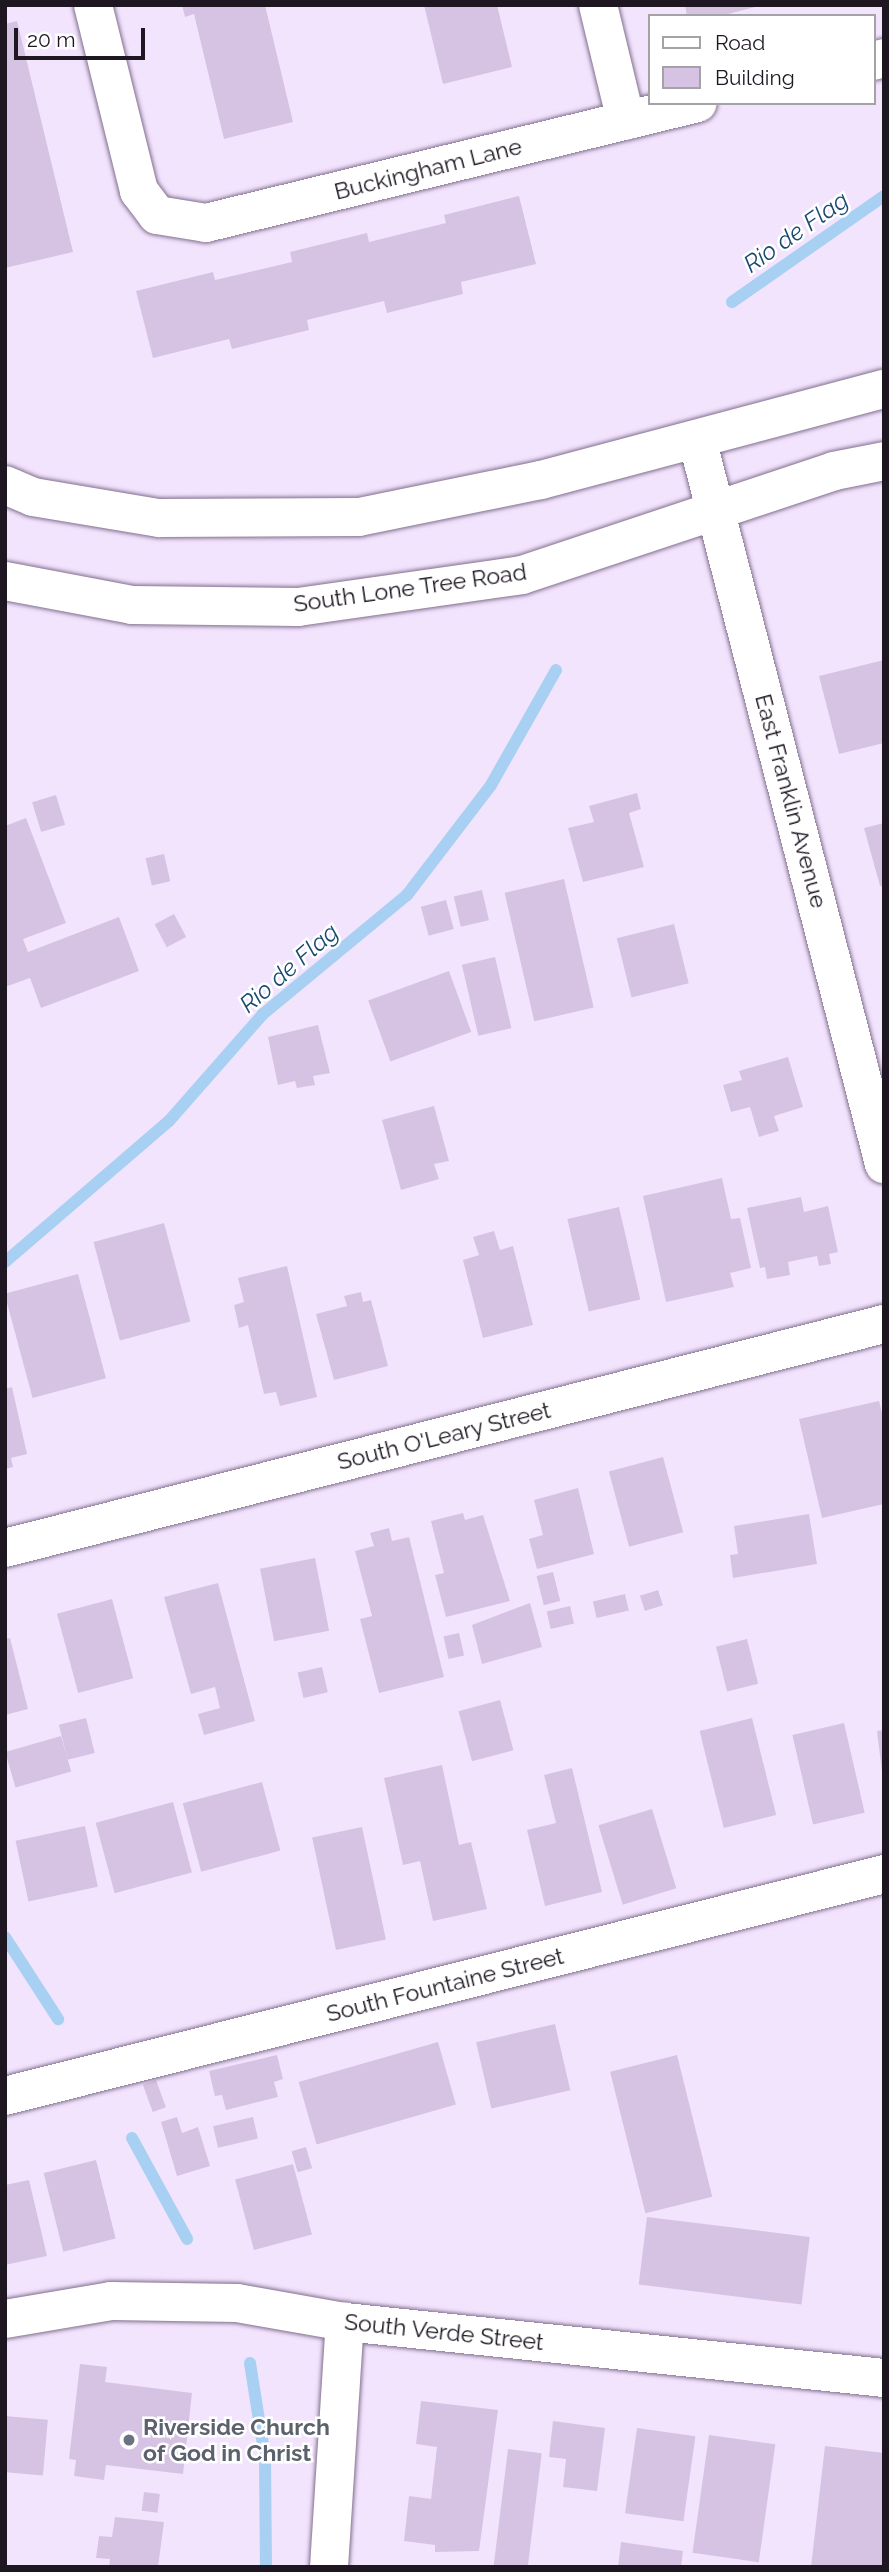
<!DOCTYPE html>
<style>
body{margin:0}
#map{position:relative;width:889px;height:2572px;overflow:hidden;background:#f3e4fe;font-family:Raleway,sans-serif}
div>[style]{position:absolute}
.stream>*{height:12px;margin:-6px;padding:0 6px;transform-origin:6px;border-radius:6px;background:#a8d0f2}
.building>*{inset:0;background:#d6c3e4;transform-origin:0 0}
.roads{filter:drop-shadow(0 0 2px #81708d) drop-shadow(0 0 2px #81708d)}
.minor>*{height:38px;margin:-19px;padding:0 19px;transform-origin:19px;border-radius:19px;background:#fff}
.major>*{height:38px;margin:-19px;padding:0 19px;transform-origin:19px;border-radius:19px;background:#fff}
.dots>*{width:19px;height:19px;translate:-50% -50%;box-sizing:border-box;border:4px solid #fff;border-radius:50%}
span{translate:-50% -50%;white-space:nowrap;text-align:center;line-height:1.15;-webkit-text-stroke:5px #fff;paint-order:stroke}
.street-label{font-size:23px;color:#1e1722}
.worship-label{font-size:23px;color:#5b616d;font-weight:700}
.left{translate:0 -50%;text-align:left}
.water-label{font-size:24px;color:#174a6f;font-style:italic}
.frame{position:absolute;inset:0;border:7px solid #1e1722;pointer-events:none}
.legend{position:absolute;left:648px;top:14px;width:228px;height:91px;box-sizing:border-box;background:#fff;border:2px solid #a5a2a7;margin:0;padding:9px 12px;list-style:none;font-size:21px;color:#1e1722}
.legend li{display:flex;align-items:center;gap:14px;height:35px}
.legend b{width:35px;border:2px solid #a5a2a7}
.scale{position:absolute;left:14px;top:28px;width:131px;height:32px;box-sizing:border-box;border:4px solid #1e1722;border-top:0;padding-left:9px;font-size:21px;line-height:24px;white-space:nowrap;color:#1e1722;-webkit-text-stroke:5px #fff;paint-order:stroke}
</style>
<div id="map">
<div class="stream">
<div style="left:732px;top:302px;width:185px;rotate:-34.9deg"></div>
<div style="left:5px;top:1262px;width:216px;rotate:-40.7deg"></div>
<div style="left:169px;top:1121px;width:142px;rotate:-48.7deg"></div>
<div style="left:263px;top:1014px;width:187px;rotate:-39.6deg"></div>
<div style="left:407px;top:895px;width:138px;rotate:-52.6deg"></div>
<div style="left:491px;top:785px;width:132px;rotate:-60.5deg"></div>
<div style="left:5px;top:1937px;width:98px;rotate:57.1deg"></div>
<div style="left:132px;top:2138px;width:115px;rotate:61.4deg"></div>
<div style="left:250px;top:2363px;width:96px;rotate:81deg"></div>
<div style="left:265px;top:2458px;width:109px;rotate:89.5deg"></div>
</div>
<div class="building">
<div style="clip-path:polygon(182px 5px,265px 5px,293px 122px,224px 139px,194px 14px,185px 17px)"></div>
<div style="clip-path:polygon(424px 5px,497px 5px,512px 67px,443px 84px)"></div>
<div style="clip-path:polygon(685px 5px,759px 5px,759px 6px,720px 16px,687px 16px)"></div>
<div style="clip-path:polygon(17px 21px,73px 252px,5px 268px,5px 24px)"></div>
<div style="clip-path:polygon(519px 196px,536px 264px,461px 282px,463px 294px,387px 313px,384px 301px,307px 320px,309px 330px,232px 349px,229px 339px,153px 358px,136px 291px,213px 272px,215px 280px,292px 262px,290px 252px,367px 233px,369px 242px,446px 223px,444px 215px)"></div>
<div style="clip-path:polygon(884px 660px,884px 743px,839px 754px,819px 676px)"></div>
<div style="clip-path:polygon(637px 793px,641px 809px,629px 813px,644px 867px,583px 882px,568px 828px,594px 822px,589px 806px)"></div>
<div style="left:56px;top:795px;width:31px;height:25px;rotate:73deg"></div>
<div style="clip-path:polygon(26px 818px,66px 923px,23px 939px,28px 952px,119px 917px,139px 971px,41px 1008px,30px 978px,5px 987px,5px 826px)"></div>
<div style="clip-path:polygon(884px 823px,884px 885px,880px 886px,864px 828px)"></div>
<div style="left:164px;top:854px;width:28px;height:19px;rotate:77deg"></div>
<div style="left:564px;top:879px;width:132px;height:61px;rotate:77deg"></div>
<div style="left:482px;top:890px;width:31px;height:29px;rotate:77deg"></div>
<div style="left:446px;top:900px;width:30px;height:26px;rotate:75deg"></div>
<div style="left:174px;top:914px;width:26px;height:22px;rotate:62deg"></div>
<div style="left:674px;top:924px;width:61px;height:59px;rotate:76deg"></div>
<div style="left:495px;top:957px;width:73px;height:34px;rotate:77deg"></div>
<div style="left:449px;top:971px;width:65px;height:86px;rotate:70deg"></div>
<div style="clip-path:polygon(318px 1025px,330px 1073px,313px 1076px,315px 1085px,297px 1088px,295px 1081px,278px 1085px,268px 1037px)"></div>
<div style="clip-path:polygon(788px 1057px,803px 1107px,774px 1116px,779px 1131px,759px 1137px,750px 1107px,731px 1112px,723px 1085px,742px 1080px,739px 1071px)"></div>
<div style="clip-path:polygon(434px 1106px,449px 1161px,434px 1164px,439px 1179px,401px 1190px,382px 1120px)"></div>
<div style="clip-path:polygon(722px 1178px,731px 1219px,740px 1218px,751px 1268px,730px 1273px,734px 1287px,666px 1302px,643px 1196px)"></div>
<div style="clip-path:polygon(801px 1197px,804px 1212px,828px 1206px,838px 1252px,829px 1254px,831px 1264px,819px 1266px,817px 1256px,788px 1262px,790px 1275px,767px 1279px,765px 1267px,760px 1268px,747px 1208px)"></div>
<div style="left:619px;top:1207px;width:95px;height:53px;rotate:77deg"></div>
<div style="left:164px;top:1223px;width:102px;height:73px;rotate:75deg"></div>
<div style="clip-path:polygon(494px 1231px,500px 1250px,513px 1246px,533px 1325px,483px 1338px,463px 1260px,479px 1255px,473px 1237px)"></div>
<div style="clip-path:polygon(287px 1266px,317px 1397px,280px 1406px,276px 1392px,264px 1394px,248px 1325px,239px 1328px,234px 1305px,244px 1302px,238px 1278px)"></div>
<div style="left:78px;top:1274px;width:108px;height:76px;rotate:75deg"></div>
<div style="clip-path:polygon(361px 1292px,363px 1302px,371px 1300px,388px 1366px,334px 1380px,316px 1314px,347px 1306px,344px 1296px)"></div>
<div style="clip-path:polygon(12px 1387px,27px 1454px,11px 1458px,13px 1467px,5px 1469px,5px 1389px)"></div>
<div style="clip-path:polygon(879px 1401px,884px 1421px,884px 1504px,822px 1518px,799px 1419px)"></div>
<div style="left:663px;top:1457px;width:78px;height:56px;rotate:75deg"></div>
<div style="clip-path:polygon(578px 1488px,594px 1554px,537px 1569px,529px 1539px,543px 1535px,534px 1500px)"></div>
<div style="clip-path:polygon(463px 1513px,465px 1520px,483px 1515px,510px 1601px,446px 1617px,435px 1575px,444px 1573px,431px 1521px)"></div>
<div style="clip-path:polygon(809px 1514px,817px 1564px,733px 1578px,730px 1555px,738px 1554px,734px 1526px)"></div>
<div style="clip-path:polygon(389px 1528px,392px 1541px,409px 1537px,444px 1677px,379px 1693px,360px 1619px,372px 1616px,355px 1551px,374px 1546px,370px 1533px)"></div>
<div style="left:315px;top:1558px;width:74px;height:56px;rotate:79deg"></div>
<div style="left:553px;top:1572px;width:30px;height:17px;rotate:76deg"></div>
<div style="clip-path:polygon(218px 1583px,255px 1721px,204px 1735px,198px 1714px,220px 1708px,215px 1687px,191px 1694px,164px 1597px)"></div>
<div style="left:658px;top:1590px;width:16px;height:19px;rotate:72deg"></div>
<div style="left:625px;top:1594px;width:17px;height:33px;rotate:77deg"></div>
<div style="left:112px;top:1599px;width:82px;height:57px;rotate:75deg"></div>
<div style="clip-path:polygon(530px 1603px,542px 1647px,482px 1664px,472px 1625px)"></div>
<div style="left:570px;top:1606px;width:18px;height:24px;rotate:77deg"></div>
<div style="left:459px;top:1633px;width:23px;height:16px;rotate:77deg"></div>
<div style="clip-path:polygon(10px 1638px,28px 1709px,5px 1715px,5px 1639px)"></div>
<div style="left:747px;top:1639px;width:46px;height:32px;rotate:76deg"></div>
<div style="left:322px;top:1667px;width:26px;height:25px;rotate:77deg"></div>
<div style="left:500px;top:1700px;width:52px;height:43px;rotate:75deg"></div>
<div style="left:86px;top:1718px;width:36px;height:28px;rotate:76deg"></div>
<div style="left:752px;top:1718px;width:100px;height:54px;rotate:76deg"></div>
<div style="left:844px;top:1723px;width:92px;height:53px;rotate:77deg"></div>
<div style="clip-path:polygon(884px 1730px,884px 1772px,882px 1772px,877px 1731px)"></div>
<div style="left:61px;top:1736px;width:37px;height:58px;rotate:74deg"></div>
<div style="clip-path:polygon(442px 1765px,459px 1845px,471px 1842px,487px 1909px,433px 1921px,420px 1861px,403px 1865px,384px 1778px)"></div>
<div style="clip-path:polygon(572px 1768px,602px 1892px,545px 1906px,527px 1830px,556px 1823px,544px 1775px)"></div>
<div style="left:262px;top:1782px;width:71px;height:82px;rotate:75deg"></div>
<div style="left:173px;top:1802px;width:73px;height:80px;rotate:75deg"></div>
<div style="left:652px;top:1809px;width:83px;height:56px;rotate:73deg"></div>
<div style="left:85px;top:1826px;width:62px;height:71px;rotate:78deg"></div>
<div style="left:362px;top:1827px;width:115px;height:51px;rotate:78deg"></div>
<div style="left:555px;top:2024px;width:68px;height:81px;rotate:77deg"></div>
<div style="left:438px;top:2042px;width:65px;height:145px;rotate:74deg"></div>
<div style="clip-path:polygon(277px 2055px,283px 2079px,274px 2082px,278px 2097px,226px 2110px,222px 2095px,215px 2096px,209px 2071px)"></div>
<div style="left:677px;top:2055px;width:146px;height:69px;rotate:76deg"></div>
<div style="left:156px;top:2080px;width:29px;height:14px;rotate:70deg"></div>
<div style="clip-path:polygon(177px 2117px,182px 2133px,198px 2127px,210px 2166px,177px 2176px,161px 2122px)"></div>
<div style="left:253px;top:2117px;width:22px;height:41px;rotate:77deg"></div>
<div style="left:306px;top:2147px;width:22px;height:15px;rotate:74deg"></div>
<div style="left:96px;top:2160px;width:81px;height:54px;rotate:76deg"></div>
<div style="left:293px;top:2164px;width:73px;height:60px;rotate:75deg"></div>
<div style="clip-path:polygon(29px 2180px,47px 2256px,5px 2265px,5px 2185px)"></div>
<div style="left:647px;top:2217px;width:164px;height:68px;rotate:7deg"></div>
<div style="clip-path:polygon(80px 2364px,107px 2367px,105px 2382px,192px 2393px,183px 2474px,106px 2465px,104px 2480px,74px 2476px,76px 2460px,69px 2459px)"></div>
<div style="clip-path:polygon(421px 2401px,498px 2410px,479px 2551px,435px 2552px,435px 2545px,404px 2541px,409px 2496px,431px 2499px,437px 2447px,416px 2444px)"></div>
<div style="left:5px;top:2416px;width:43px;height:56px;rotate:5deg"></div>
<div style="clip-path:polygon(553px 2421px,605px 2428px,597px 2491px,563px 2487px,566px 2459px,549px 2457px)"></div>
<div style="left:637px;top:2428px;width:59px;height:86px;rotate:8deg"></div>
<div style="left:709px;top:2435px;width:67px;height:119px;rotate:8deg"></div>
<div style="clip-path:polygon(825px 2446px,884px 2453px,882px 2567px,811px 2567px)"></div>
<div style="left:508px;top:2449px;width:34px;height:119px;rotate:7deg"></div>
<div style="left:144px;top:2492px;width:16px;height:19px;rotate:7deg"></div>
<div style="clip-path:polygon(115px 2517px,164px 2522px,158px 2567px,109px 2567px,110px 2559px,96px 2558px,99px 2536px,112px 2537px)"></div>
<div style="clip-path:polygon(621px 2542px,683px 2551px,681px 2567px,618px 2567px)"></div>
</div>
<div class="roads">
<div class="minor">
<div style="left:93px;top:5px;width:192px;rotate:76.1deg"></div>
<div style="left:139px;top:191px;width:30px;rotate:53deg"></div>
<div style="left:157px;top:215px;width:50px;rotate:9.3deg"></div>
<div style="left:206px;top:223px;width:506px;rotate:-13.71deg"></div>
<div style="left:598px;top:5px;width:119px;rotate:76.4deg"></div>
<div style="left:873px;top:61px;width:11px;rotate:-15deg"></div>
<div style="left:697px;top:439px;width:749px;rotate:75.54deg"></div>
<div style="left:5px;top:1548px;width:907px;rotate:-14.3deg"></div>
<div style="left:5px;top:2096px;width:907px;rotate:-14.17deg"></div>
<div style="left:5px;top:2319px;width:108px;rotate:-9.6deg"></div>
<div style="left:111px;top:2301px;width:126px;rotate:0.9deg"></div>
<div style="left:237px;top:2303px;width:110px;rotate:10deg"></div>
<div style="left:345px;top:2322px;width:542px;rotate:5.93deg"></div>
<div style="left:329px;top:2567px;width:246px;rotate:-86.3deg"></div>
</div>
<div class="major">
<div style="left:5px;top:485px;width:30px;rotate:23deg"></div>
<div style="left:33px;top:497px;width:128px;rotate:9.5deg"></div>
<div style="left:159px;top:518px;width:200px;rotate:-0.3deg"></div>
<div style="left:359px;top:517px;width:186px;rotate:-11.5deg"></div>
<div style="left:541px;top:480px;width:355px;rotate:-14.9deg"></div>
<div style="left:5px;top:581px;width:129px;rotate:10.7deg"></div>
<div style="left:132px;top:605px;width:166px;rotate:0.7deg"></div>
<div style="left:298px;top:607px;width:226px;rotate:-8.1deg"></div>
<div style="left:522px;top:575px;width:329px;rotate:-18.4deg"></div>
<div style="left:834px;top:471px;width:51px;rotate:-11.3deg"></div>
</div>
</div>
<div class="dots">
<div style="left:129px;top:2440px;background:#6b7280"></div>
</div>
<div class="street-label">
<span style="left:428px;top:169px;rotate:-14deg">Buckingham Lane</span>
<span style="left:410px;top:588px;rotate:-8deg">South Lone Tree Road</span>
<span style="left:791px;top:801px;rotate:75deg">East Franklin Avenue</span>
<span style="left:444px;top:1436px;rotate:-14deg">South O'Leary Street</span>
<span style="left:445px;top:1985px;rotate:-14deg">South Fountaine Street</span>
<span style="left:444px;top:2332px;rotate:6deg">South Verde Street</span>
</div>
<div class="worship-label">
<span class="left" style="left:143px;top:2440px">Riverside Church<br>of God in Christ</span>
</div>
<div class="water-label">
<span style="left:796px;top:232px;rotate:-35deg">Rio de Flag</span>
<span style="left:289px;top:968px;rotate:-41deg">Rio de Flag</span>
</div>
<div class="frame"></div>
<ul class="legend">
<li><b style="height:9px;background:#fff"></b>Road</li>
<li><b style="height:19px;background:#d6c3e4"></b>Building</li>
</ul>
<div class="scale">20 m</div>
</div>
